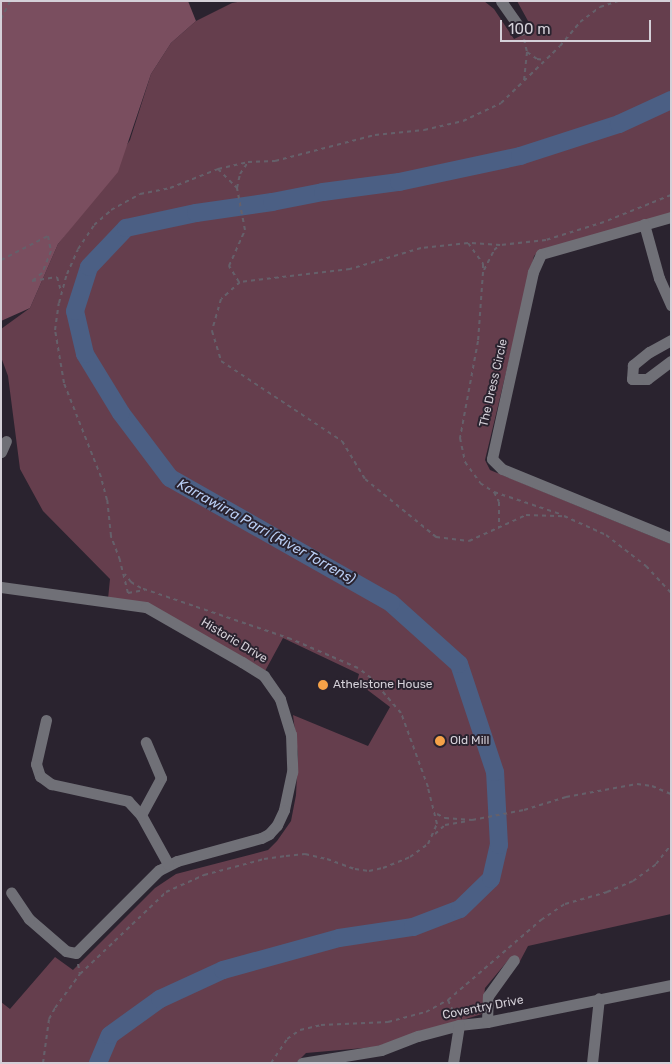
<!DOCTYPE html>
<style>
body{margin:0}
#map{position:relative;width:672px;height:1064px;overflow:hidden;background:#2a232f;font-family:Rubik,sans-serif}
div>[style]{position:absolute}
.green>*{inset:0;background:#653e4d}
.forest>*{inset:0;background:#7a4e5f}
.river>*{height:18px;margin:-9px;padding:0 9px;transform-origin:9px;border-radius:9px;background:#4b5f84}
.path>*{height:2px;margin-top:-1px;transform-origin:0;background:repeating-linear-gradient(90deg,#65606a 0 4px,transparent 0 8px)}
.minor>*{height:11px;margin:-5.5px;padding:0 5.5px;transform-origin:5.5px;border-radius:5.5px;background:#707077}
.dots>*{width:14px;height:14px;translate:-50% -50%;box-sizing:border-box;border:2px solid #2a232f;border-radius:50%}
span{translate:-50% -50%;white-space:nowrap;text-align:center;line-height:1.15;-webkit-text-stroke:4px #2a232f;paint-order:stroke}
.street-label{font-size:12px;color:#d4d0d8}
.poi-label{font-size:12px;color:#d4d0d8}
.left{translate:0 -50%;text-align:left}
.water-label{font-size:14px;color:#b9cdf3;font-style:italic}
.frame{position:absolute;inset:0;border:2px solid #d4d0d8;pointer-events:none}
.scale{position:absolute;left:500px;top:20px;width:151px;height:22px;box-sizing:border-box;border:2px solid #d4d0d8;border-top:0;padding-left:6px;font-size:15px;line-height:18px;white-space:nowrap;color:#d4d0d8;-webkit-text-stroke:4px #2a232f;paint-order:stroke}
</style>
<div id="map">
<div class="green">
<div style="clip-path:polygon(243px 1px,484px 1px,494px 9px,514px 39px,533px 30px,517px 1px,671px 1px,671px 214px,539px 251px,534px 256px,485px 460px,490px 470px,671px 544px,671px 914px,528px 946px,519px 963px,510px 958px,485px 988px,482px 1014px,375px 1047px,306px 1053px,296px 1063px,1px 1063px,1px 1002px,10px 1009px,55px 957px,73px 970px,155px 888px,176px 874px,268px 850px,277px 841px,291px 821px,296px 795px,298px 755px,293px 715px,368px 746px,390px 707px,357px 682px,359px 674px,283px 638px,264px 673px,195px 631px,108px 599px,110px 579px,43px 511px,20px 469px,8px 376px,1px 357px,1px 329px,30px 308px,58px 244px,86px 208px,130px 140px,151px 74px,171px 43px,196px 21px,232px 3px)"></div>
</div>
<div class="forest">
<div style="clip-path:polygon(1px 1px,188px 1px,196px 21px,171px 43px,151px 74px,118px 172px,58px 244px,30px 308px,1px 321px)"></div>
</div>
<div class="river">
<div style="left:98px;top:1063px;width:30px;rotate:-67deg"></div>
<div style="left:110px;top:1035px;width:62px;rotate:-35.8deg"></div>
<div style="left:160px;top:999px;width:69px;rotate:-24.7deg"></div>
<div style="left:223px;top:970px;width:120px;rotate:-15.4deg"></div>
<div style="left:339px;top:938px;width:75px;rotate:-8.5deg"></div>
<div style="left:413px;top:927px;width:50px;rotate:-21deg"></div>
<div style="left:460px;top:909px;width:43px;rotate:-44.1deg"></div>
<div style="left:491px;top:879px;width:35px;rotate:-77deg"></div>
<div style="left:499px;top:845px;width:73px;rotate:-93.1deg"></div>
<div style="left:495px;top:772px;width:114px;rotate:-108.4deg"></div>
<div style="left:459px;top:664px;width:91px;rotate:-138.1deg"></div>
<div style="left:391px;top:603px;width:254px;rotate:-150.5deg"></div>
<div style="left:170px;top:478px;width:81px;rotate:-127deg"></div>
<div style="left:121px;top:413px;width:69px;rotate:-121.4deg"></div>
<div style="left:85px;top:354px;width:44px;rotate:-103.1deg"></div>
<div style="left:75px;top:311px;width:46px;rotate:-72.3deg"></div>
<div style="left:89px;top:267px;width:54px;rotate:-46.5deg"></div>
<div style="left:126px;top:228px;width:72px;rotate:-12.1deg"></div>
<div style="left:196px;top:213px;width:77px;rotate:-8.2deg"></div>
<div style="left:272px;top:202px;width:52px;rotate:-11.1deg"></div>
<div style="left:323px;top:192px;width:77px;rotate:-7.5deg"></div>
<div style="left:399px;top:182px;width:124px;rotate:-12.1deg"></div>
<div style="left:520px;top:156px;width:104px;rotate:-17.9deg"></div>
<div style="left:619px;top:124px;width:57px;rotate:-24.8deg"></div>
</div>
<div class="path">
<div style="left:1px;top:19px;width:20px;rotate:-63deg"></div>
<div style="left:524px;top:39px;width:13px;rotate:77deg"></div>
<div style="left:527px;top:52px;width:29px;rotate:96deg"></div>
<div style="left:527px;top:52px;width:12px;rotate:35deg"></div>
<div style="left:537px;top:59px;width:8px;rotate:7deg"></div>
<div style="left:218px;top:169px;width:27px;rotate:45deg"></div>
<div style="left:671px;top:195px;width:72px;rotate:158.1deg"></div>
<div style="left:604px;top:222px;width:61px;rotate:162.8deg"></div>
<div style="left:546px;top:240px;width:46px;rotate:173.8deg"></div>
<div style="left:500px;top:245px;width:32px;rotate:-176deg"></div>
<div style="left:468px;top:243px;width:47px;rotate:173.9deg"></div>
<div style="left:421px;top:248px;width:74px;rotate:163.5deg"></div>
<div style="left:350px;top:269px;width:111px;rotate:173.3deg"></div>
<div style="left:240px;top:282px;width:25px;rotate:138deg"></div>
<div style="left:221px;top:299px;width:33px;rotate:106deg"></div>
<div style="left:212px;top:331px;width:31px;rotate:73deg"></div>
<div style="left:221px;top:361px;width:145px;rotate:33.5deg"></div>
<div style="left:342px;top:441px;width:44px;rotate:58.8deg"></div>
<div style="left:365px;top:479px;width:92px;rotate:39.2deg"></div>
<div style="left:436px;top:537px;width:33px;rotate:7deg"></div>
<div style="left:469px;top:541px;width:63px;rotate:-24.5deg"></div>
<div style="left:526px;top:515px;width:38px;rotate:2deg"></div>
<div style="left:564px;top:516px;width:46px;rotate:24.3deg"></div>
<div style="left:606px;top:535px;width:51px;rotate:37.8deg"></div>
<div style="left:646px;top:566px;width:37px;rotate:47deg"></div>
<div style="left:468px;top:243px;width:26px;rotate:54deg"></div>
<div style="left:483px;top:264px;width:8px;rotate:90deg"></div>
<div style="left:483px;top:272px;width:69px;rotate:94.1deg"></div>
<div style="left:478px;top:341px;width:99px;rotate:100.5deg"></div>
<div style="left:460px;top:438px;width:25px;rotate:78deg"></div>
<div style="left:465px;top:462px;width:26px;rotate:54deg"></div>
<div style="left:480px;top:483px;width:17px;rotate:33deg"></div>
<div style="left:494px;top:492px;width:70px;rotate:18.4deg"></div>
<div style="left:1px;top:260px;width:53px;rotate:-27.1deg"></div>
<div style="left:48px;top:236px;width:15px;rotate:79deg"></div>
<div style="left:51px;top:251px;width:24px;rotate:112deg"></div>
<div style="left:42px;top:273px;width:13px;rotate:141deg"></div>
<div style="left:32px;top:281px;width:25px;rotate:-9deg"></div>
<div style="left:57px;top:277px;width:15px;rotate:74deg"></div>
<div style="left:484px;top:270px;width:22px;rotate:-63deg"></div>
<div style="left:494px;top:250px;width:8px;rotate:-40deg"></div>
<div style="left:239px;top:282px;width:19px;rotate:-122deg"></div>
<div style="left:229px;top:266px;width:39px;rotate:-66deg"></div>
<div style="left:245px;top:230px;width:43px;rotate:-100.8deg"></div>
<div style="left:237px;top:188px;width:14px;rotate:-78deg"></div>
<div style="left:240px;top:174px;width:14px;rotate:-56deg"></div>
<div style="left:494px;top:492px;width:11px;rotate:63deg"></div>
<div style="left:499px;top:502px;width:25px;rotate:90deg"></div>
<div style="left:128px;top:593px;width:34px;rotate:-104deg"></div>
<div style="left:120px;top:560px;width:26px;rotate:-111deg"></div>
<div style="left:111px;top:536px;width:36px;rotate:-96deg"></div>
<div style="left:107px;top:500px;width:24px;rotate:-105deg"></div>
<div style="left:101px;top:477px;width:101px;rotate:-111.5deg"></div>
<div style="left:64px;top:383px;width:54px;rotate:-99.6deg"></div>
<div style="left:55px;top:330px;width:27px;rotate:-82deg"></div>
<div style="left:59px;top:303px;width:30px;rotate:-75deg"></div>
<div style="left:67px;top:274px;width:27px;rotate:-66deg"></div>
<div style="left:78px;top:249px;width:29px;rotate:-56deg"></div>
<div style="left:94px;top:225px;width:23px;rotate:-41deg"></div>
<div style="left:111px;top:210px;width:33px;rotate:-29deg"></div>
<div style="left:140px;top:194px;width:31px;rotate:-11deg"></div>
<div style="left:170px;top:188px;width:52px;rotate:-21.6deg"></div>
<div style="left:218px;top:169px;width:31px;rotate:-13deg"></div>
<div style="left:248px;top:162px;width:27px;rotate:-2deg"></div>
<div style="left:275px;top:161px;width:103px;rotate:-14.6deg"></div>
<div style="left:375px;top:135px;width:49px;rotate:-5.8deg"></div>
<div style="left:424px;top:130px;width:40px;rotate:-13deg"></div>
<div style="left:463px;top:121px;width:42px;rotate:-25.3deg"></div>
<div style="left:501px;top:103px;width:82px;rotate:-44deg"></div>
<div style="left:560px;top:46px;width:31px;rotate:-50deg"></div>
<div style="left:580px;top:22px;width:25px;rotate:-37deg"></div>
<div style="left:600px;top:7px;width:19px;rotate:-18deg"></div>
<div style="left:128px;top:593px;width:17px;rotate:-10deg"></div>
<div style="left:437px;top:814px;width:9px;rotate:27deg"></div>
<div style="left:445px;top:818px;width:27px;rotate:4deg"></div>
<div style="left:472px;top:820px;width:53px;rotate:-10.9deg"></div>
<div style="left:524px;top:810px;width:44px;rotate:-17.2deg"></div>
<div style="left:566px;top:797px;width:72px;rotate:-10.4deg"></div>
<div style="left:637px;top:784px;width:15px;rotate:8deg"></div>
<div style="left:652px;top:786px;width:21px;rotate:23deg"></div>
<div style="left:435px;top:834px;width:13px;rotate:-42deg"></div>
<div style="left:445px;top:825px;width:22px;rotate:-10deg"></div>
<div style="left:78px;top:964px;width:10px;rotate:79deg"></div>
<div style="left:448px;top:1000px;width:17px;rotate:66deg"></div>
<div style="left:43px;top:1063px;width:44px;rotate:-82.2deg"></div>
<div style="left:49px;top:1019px;width:13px;rotate:-61deg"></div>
<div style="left:55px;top:1008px;width:42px;rotate:-53.7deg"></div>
<div style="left:80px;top:974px;width:119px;rotate:-43.6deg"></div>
<div style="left:166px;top:892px;width:42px;rotate:-24.1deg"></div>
<div style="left:204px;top:875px;width:62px;rotate:-14.9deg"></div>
<div style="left:264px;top:859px;width:22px;rotate:-8deg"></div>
<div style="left:286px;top:856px;width:19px;rotate:-6deg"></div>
<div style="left:305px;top:854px;width:23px;rotate:13deg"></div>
<div style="left:327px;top:859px;width:30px;rotate:20deg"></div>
<div style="left:355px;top:869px;width:14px;rotate:8deg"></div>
<div style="left:369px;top:871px;width:14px;rotate:-12deg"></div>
<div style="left:383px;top:868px;width:29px;rotate:-22deg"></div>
<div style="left:410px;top:857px;width:22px;rotate:-36deg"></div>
<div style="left:428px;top:844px;width:22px;rotate:-66deg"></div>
<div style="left:437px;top:824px;width:38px;rotate:-104deg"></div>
<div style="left:428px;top:787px;width:79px;rotate:-110deg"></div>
<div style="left:401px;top:713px;width:46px;rotate:-130.6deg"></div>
<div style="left:371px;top:678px;width:16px;rotate:-142deg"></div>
<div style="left:358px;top:668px;width:73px;rotate:-156.6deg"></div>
<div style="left:291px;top:639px;width:158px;rotate:-161.2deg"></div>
<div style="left:141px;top:588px;width:12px;rotate:-149deg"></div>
<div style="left:131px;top:582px;width:10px;rotate:-127deg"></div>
<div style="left:271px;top:1063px;width:29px;rotate:-56deg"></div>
<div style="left:287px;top:1039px;width:16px;rotate:-35deg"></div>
<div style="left:300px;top:1030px;width:22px;rotate:-13deg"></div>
<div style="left:321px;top:1025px;width:67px;rotate:-2.6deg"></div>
<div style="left:388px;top:1022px;width:39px;rotate:-15deg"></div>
<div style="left:426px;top:1012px;width:25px;rotate:-29deg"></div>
<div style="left:448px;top:1000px;width:123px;rotate:-40.7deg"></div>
<div style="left:541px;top:920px;width:29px;rotate:-34deg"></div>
<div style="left:565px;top:904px;width:44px;rotate:-15.9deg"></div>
<div style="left:607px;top:892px;width:28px;rotate:-23deg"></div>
<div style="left:633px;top:881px;width:29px;rotate:-36deg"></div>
<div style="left:656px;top:864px;width:24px;rotate:-52deg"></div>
</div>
<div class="minor">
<div style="left:501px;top:1px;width:35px;rotate:55deg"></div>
<div style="left:671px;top:217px;width:135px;rotate:164.1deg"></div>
<div style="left:541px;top:254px;width:20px;rotate:114deg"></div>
<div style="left:533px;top:272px;width:191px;rotate:102.4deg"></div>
<div style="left:492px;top:459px;width:14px;rotate:45deg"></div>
<div style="left:502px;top:469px;width:183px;rotate:22.2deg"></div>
<div style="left:644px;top:224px;width:56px;rotate:74.5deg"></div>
<div style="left:659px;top:278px;width:30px;rotate:66deg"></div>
<div style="left:671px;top:340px;width:25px;rotate:151deg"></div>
<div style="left:649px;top:352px;width:21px;rotate:141deg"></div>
<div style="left:633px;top:365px;width:14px;rotate:94deg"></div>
<div style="left:632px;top:379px;width:15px"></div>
<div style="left:647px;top:379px;width:30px;rotate:-37deg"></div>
<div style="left:1px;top:452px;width:12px;rotate:-66deg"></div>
<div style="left:1px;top:587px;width:146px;rotate:7.9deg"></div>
<div style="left:146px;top:607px;width:111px;rotate:29.8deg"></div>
<div style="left:242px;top:662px;width:26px;rotate:32deg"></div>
<div style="left:264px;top:676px;width:28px;rotate:55deg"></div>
<div style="left:280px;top:699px;width:37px;rotate:73deg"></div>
<div style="left:291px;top:734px;width:38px;rotate:88deg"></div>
<div style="left:292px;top:772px;width:39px;rotate:102deg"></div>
<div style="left:284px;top:810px;width:17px;rotate:115deg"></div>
<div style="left:277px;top:825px;width:12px;rotate:132deg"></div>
<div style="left:269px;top:834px;width:9px;rotate:153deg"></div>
<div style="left:261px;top:838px;width:87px;rotate:164.7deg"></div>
<div style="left:177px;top:861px;width:20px;rotate:153deg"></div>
<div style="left:159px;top:870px;width:117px;rotate:135deg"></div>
<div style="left:76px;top:953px;width:10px;rotate:-169deg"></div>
<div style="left:66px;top:951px;width:49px;rotate:-139.1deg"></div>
<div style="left:29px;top:919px;width:32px;rotate:-124deg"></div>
<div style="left:46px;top:720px;width:45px;rotate:102.8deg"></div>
<div style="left:36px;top:764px;width:13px;rotate:72deg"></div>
<div style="left:40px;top:776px;width:14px;rotate:36deg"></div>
<div style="left:51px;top:784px;width:79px;rotate:12.4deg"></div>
<div style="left:128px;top:801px;width:19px;rotate:47deg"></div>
<div style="left:141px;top:815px;width:56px;rotate:61.1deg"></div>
<div style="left:141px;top:815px;width:42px;rotate:-61.6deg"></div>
<div style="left:161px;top:778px;width:39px;rotate:-113deg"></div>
<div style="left:487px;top:1022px;width:26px;rotate:-88deg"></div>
<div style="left:488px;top:996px;width:44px;rotate:-54.2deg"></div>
<div style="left:302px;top:1063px;width:80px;rotate:-9.3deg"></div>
<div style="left:381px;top:1050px;width:40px;rotate:-21deg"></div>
<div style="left:418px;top:1036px;width:42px;rotate:-15deg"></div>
<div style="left:459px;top:1025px;width:28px;rotate:-6deg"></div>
<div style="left:487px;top:1022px;width:188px;rotate:-11.4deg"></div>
<div style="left:453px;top:1063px;width:38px;rotate:-81deg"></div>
<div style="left:592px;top:1063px;width:65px;rotate:-83.9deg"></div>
</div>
<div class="dots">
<div style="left:323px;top:685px;background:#f6a248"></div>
<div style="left:440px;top:741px;background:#f6a248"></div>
</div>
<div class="street-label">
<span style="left:494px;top:383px;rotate:-77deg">The Dress Circle</span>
<span style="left:234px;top:641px;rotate:31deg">Historic Drive</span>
<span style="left:483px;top:1008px;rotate:-11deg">Coventry Drive</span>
</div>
<div class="poi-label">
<span class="left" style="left:333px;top:685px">Athelstone House</span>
<span class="left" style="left:450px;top:741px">Old Mill</span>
</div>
<div class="water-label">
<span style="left:266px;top:532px;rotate:29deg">Karrawirra Parri (River Torrens)</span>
</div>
<div class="frame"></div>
<div class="scale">100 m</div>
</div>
